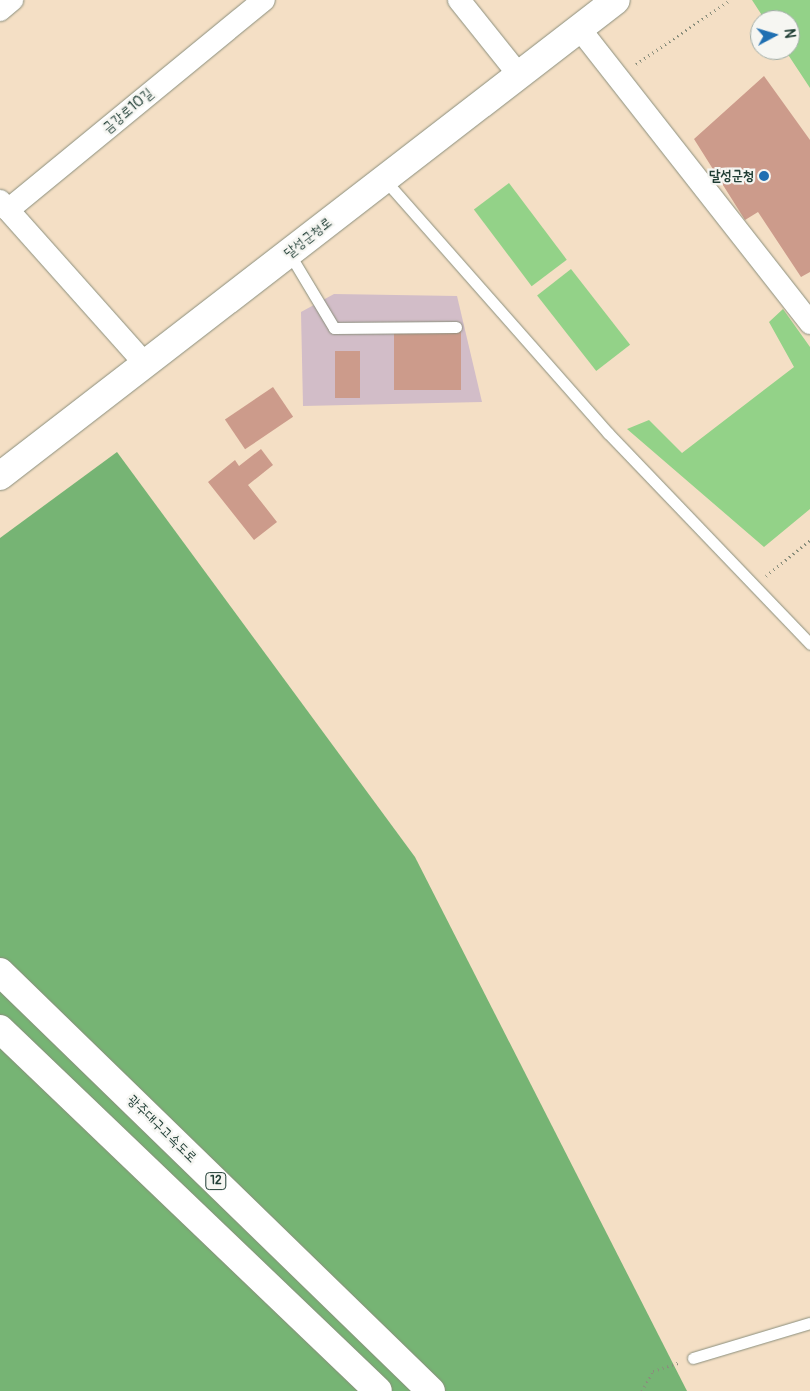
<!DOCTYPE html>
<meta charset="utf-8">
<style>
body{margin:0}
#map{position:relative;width:810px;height:1391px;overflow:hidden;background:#f4dfc5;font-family:Pangolin,"Poor Story",sans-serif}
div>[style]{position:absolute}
.industrial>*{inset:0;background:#d2bdc8}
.green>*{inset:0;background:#93d288;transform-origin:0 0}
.forest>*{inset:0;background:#76b474}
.building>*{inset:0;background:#cc9b8b;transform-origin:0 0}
.path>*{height:3px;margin-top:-1.5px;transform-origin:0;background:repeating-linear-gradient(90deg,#8a8e7c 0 1px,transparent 0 5px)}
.roads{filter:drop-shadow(0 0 1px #8a8e7c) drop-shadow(0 0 1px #8a8e7c)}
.service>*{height:11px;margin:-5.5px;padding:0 5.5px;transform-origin:5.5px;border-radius:5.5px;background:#fff}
.minor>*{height:22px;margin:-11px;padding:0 11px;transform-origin:11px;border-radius:11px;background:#fff}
.tertiary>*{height:28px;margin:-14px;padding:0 14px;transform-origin:14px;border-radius:14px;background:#fff}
.motorway>*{height:28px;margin:-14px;padding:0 14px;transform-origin:14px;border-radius:14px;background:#fff}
.dots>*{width:14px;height:14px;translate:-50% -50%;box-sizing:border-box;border:2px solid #f6f6f2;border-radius:50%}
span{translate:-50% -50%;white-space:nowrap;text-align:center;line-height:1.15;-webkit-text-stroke:4.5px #f6f6f2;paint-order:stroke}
.shield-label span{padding:1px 4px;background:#f6f6f2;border:1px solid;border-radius:4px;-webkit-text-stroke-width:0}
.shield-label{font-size:12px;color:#1f3d34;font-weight:700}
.street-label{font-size:14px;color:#1f3d34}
.poi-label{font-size:14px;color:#1f3d34;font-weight:700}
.right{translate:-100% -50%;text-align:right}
.north{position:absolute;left:750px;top:10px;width:50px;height:50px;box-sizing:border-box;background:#f6f6f2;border:1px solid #a0aca6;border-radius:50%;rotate:84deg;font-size:14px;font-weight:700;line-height:20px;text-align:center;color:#1f3d34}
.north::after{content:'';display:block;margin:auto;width:18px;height:22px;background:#1f6fb2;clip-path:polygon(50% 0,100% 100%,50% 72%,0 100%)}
</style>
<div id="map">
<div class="industrial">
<div style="clip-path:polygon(334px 294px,457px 296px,482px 402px,303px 406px,301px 312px)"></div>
</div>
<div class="green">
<div style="clip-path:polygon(752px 0,810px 0,810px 88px,785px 50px,790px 50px,790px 20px,765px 20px)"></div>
<div style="left:509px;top:183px;width:96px;height:44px;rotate:53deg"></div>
<div style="left:571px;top:269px;width:96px;height:43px;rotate:52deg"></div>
<div style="clip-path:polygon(783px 309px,810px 347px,810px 509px,764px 547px,627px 429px,649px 420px,682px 453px,794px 367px,769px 322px)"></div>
</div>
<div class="forest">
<div style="clip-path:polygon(117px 452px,415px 857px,687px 1391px,0 1391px,0 538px)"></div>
</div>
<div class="building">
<div style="clip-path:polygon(764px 76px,810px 140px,810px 272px,801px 277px,758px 212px,745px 220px,694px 139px)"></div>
<div style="left:461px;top:331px;width:59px;height:67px;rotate:90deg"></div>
<div style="left:335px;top:351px;width:25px;height:47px"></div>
<div style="left:273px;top:387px;width:36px;height:58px;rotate:56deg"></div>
<div style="clip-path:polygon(261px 449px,273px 465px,248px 485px,277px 522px,254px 540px,208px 482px,235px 460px,239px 466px)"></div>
</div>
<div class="path">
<div style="left:636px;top:64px;width:114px;rotate:-34.2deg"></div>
<div style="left:766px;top:576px;width:57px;rotate:-39.3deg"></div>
<div style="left:642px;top:1391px;width:23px;rotate:-61deg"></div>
<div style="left:653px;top:1371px;width:26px;rotate:-18deg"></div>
</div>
<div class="roads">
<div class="service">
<div style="left:384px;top:179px;width:339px;rotate:48.6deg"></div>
<div style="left:608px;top:433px;width:292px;rotate:46.2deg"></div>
<div style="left:289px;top:253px;width:87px;rotate:59deg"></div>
<div style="left:334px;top:328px;width:122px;rotate:-0.5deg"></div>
<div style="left:693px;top:1358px;width:122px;rotate:-16.7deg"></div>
</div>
<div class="minor">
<div style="left:459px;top:0;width:96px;rotate:51.3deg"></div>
<div style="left:0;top:10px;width:16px;rotate:-40deg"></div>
<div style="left:579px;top:28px;width:375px;rotate:51.9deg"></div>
<div style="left:0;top:201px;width:218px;rotate:48.3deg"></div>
<div style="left:8px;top:210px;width:331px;rotate:-39.4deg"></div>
</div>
<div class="tertiary">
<div style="left:0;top:476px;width:778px;rotate:-37.69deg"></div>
</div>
<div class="motorway">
<div style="left:0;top:972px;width:601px;rotate:44.19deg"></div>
<div style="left:0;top:1029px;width:523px;rotate:43.76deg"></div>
</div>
</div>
<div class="dots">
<div style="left:764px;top:176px;background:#1f6fb2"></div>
</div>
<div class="shield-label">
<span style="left:216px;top:1181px">12</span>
</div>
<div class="street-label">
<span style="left:128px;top:111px;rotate:-40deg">금강로10길</span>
<span style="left:308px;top:238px;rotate:-38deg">달성군청로</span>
<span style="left:162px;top:1129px;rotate:44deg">광주대구고속도로</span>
</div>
<div class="poi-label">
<span class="right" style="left:754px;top:176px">달성군청</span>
</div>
<div class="north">N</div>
</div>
